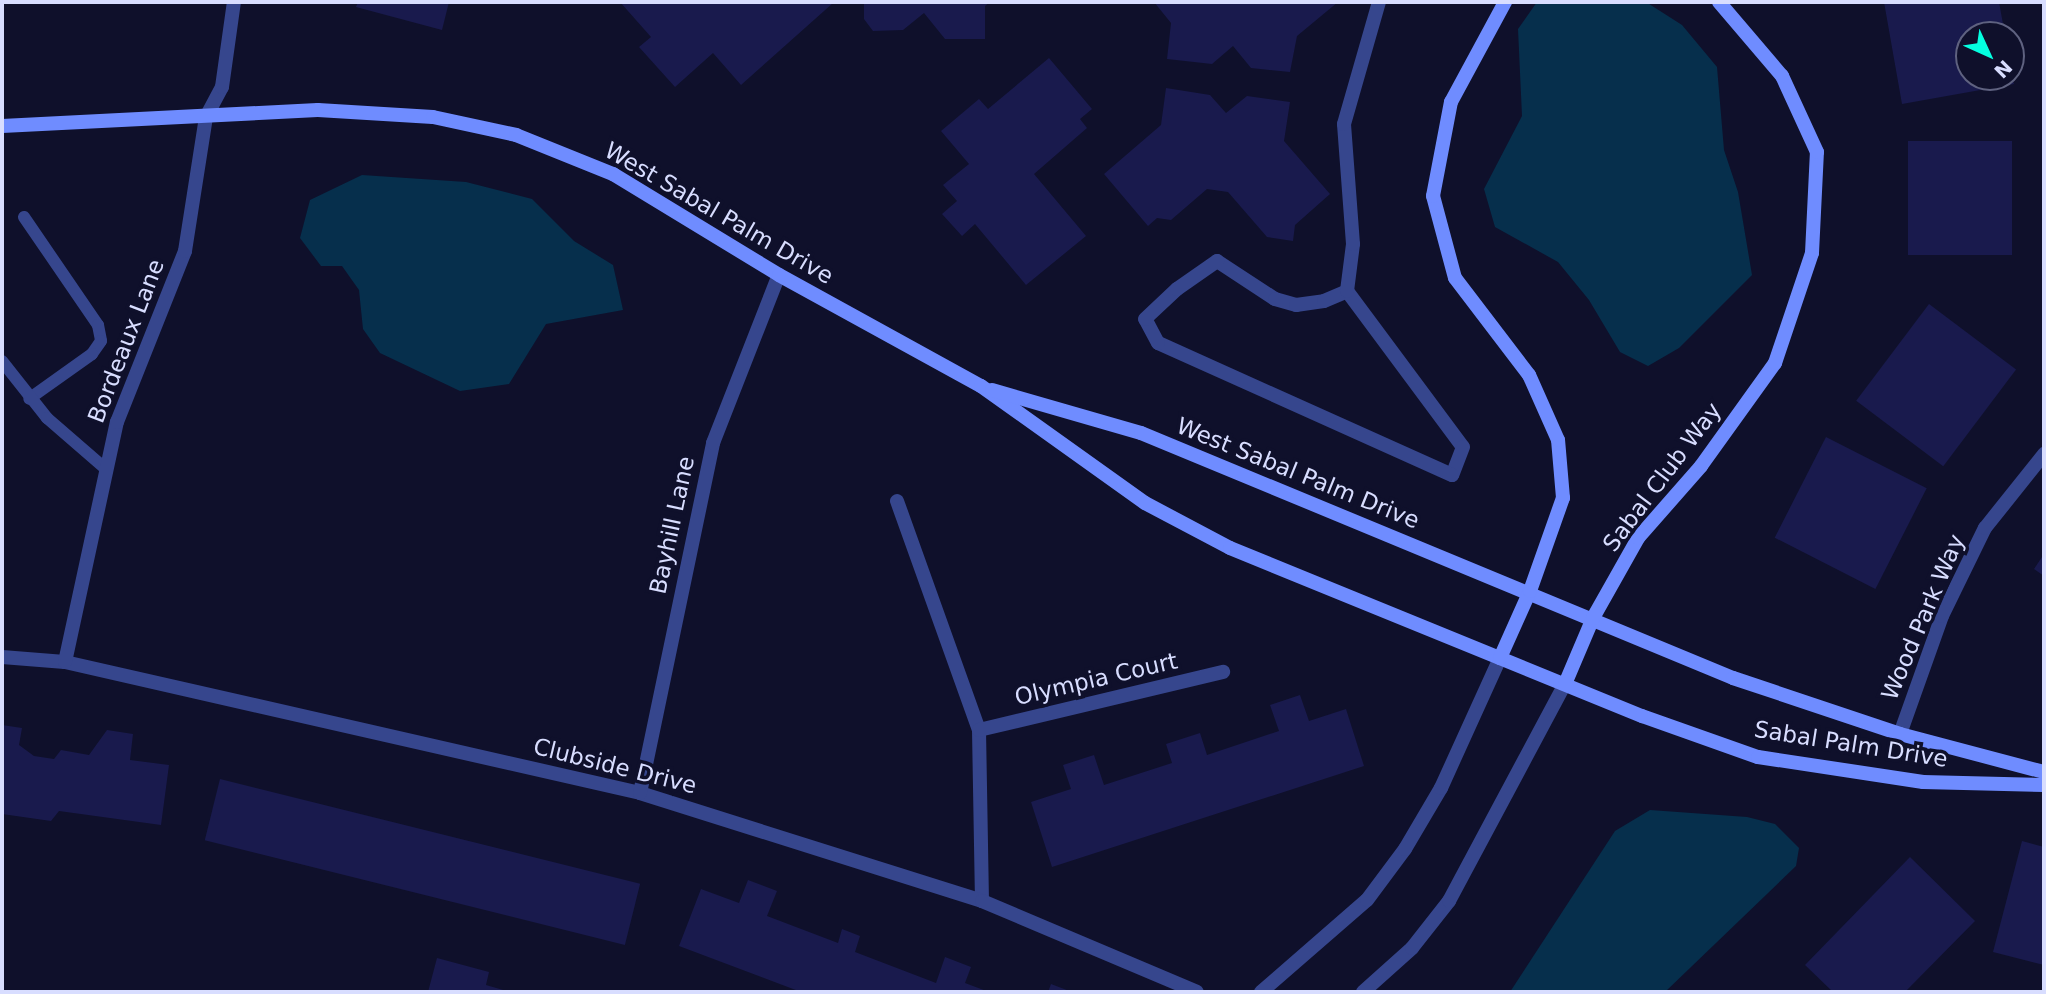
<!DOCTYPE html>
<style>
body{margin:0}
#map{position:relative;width:2046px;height:994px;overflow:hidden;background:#0f102b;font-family:"DejaVu Sans",sans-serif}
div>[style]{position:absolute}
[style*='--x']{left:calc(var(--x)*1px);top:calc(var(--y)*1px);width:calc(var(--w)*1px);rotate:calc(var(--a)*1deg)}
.water>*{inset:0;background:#062f4c}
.building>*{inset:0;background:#191a4d;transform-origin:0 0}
.lane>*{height:12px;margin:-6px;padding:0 6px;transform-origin:6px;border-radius:6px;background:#36468d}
.street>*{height:14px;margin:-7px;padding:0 7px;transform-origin:7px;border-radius:7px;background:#36468d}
.secondary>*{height:14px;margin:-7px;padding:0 7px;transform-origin:7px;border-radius:7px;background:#6f8cff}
span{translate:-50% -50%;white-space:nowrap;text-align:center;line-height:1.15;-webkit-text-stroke:7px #0f102b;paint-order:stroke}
.street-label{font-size:23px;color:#d8ddff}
.frame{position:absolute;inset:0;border:4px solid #d8ddff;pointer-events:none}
.north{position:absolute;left:1955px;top:21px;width:70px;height:70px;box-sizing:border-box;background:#0f102b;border:2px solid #5f6280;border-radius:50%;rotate:135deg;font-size:19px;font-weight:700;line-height:28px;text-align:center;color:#d8ddff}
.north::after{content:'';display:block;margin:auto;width:24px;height:32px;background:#04ffe0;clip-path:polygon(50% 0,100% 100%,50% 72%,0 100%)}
</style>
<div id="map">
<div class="water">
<i style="clip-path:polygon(1537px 2px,1646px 2px,1682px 25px,1717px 67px,1724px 150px,1738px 192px,1752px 275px,1679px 348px,1648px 366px,1620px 352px,1589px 300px,1558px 262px,1495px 227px,1484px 189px,1522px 116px,1518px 29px)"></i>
<i style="clip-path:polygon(362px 175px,466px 182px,532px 199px,574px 241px,613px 265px,623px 310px,546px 324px,509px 384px,460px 391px,380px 353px,363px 329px,359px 290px,342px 266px,321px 266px,300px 238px,310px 200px)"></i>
<i style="clip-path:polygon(1650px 810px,1747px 817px,1775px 824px,1799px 848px,1796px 866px,1665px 992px,1510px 992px,1615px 831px)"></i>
</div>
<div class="building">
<i style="clip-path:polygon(358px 2px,449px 2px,442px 30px,356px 7px)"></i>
<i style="clip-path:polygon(620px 2px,831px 2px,833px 3px,741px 85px,713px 53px,675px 87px,639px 47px,651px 37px)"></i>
<i style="clip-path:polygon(864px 2px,990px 2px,985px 6px,985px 39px,945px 39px,924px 13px,903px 30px,873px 31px,864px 19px)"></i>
<i style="clip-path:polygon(1154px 2px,1338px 2px,1297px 36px,1290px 72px,1251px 68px,1233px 46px,1212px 64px,1167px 59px,1171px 23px)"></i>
<i style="clip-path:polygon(1884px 2px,1999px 2px,2005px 35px,1969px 35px,1969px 77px,2012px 77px,2014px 84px,1902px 104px)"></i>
<i style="clip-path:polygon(1049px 58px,1092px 109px,1080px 119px,1087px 128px,1034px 174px,1086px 236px,1026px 285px,975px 224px,962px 236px,942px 214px,957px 201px,943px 185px,969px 164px,941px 131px,979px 99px,988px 109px)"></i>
<i style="clip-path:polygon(1166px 88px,1210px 95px,1226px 113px,1247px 96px,1290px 102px,1284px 141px,1330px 194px,1295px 225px,1293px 241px,1267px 237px,1228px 192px,1207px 189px,1171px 220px,1157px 218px,1148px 226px,1104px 174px,1161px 125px)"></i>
<i style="left:1908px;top:141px;width:104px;height:114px"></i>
<i style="left:1929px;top:304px;width:109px;height:121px;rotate:37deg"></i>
<i style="left:1826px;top:437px;width:113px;height:113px;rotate:27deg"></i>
<i style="clip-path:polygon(2044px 554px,2044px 576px,2034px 569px)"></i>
<i style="clip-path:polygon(1300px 695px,1309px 721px,1346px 709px,1364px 766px,1052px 867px,1031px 802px,1071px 789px,1063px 765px,1094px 755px,1104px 785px,1172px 763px,1166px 744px,1200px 733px,1207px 755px,1279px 731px,1270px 705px)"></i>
<i style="clip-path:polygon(2px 725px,22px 728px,19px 745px,34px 756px,54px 759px,61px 750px,89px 755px,107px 730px,133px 734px,130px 760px,169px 765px,161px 825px,59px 811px,51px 821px,2px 814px)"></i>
<i style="left:220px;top:779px;width:433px;height:63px;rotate:14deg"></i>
<i style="clip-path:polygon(2022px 841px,2044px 847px,2044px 965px,1993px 952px)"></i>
<i style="clip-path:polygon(1910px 857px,1975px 921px,1905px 992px,1833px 992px,1805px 965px)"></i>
<i style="clip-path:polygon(748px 880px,777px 891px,767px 916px,838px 943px,842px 929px,860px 936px,855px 952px,936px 983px,945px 957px,971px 967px,965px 983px,989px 992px,801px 992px,679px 946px,701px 889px,739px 903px)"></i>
<i style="clip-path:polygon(437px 958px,489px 972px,486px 985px,510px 992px,428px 992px)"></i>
<i style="clip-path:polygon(1051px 984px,1072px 992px,1048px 992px)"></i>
</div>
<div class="lane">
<i style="--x:24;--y:217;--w:131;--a:55.6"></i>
<i style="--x:98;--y:325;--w:16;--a:79"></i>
<i style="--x:101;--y:341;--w:16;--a:125"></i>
<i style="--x:92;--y:354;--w:77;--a:144.5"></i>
<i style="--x:2;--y:361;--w:73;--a:51.7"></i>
<i style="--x:47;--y:418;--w:79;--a:40.9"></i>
</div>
<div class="street">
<i style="--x:1217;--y:261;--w:69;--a:33.2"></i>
<i style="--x:1275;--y:299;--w:22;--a:16"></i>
<i style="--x:1296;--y:305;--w:28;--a:-8"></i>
<i style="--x:1324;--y:301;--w:25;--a:-23"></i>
<i style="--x:1347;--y:291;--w:194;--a:53.4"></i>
<i style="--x:1463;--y:447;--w:30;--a:111"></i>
<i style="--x:1452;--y:475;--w:322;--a:-155.8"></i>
<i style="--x:1158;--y:343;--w:27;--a:-118"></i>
<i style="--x:1145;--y:319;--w:44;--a:-43.2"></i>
<i style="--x:1177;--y:289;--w:49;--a:-35"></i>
<i style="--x:1347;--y:291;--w:47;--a:-82.7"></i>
<i style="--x:1353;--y:244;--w:120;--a:-94.3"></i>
<i style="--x:1344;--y:124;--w:127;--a:-74"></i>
<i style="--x:897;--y:501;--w:243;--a:70.3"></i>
<i style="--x:979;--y:730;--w:171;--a:89"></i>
<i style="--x:2;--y:657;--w:63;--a:4.5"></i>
<i style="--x:65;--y:662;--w:590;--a:12.83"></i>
<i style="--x:640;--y:793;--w:359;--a:17.5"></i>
<i style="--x:982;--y:901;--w:233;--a:22.9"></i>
<i style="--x:65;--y:662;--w:246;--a:-77.8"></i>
<i style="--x:117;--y:422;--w:184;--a:-68.3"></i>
<i style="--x:185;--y:251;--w:136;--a:-81.1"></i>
<i style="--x:206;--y:117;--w:34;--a:-62"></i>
<i style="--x:222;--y:87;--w:86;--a:-82"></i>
<i style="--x:979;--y:730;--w:251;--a:-13.4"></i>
<i style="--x:1900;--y:734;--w:125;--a:-70.4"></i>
<i style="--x:1942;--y:616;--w:98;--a:-64"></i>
<i style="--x:1985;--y:528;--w:95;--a:-51.4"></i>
<i style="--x:640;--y:793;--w:358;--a:-78.2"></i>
<i style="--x:713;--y:443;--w:180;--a:-68.6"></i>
<i style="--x:1261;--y:992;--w:140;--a:-41"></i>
<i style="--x:1367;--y:900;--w:64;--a:-53.3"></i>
<i style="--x:1405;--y:849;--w:71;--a:-59.5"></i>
<i style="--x:1441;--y:788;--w:143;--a:-65.6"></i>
<i style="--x:1363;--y:992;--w:66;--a:-41.9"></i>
<i style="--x:1412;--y:948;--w:60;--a:-51.8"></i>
<i style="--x:1449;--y:901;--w:246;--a:-61.9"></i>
</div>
<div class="secondary">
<i style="--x:2;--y:126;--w:316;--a:-2.9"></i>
<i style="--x:318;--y:110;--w:115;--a:3.5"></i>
<i style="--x:433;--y:117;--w:85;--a:12.2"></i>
<i style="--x:516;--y:135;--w:105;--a:21.9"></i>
<i style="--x:613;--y:174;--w:194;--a:31.3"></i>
<i style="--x:779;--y:275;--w:230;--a:28.8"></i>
<i style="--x:981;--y:386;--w:201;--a:35.5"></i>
<i style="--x:1145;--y:503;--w:96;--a:27.9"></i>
<i style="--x:1230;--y:548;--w:445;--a:22.2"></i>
<i style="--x:1642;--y:716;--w:123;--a:19.5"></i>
<i style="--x:1758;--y:757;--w:167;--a:8.6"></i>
<i style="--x:1923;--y:782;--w:121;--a:1.4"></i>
<i style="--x:992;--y:390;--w:155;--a:16.1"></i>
<i style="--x:1141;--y:433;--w:641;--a:22.48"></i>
<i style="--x:1733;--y:678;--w:176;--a:18.5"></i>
<i style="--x:1900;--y:734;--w:149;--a:14.8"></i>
<i style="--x:1500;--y:658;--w:73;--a:-65.9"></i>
<i style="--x:1530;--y:591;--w:99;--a:-70.5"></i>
<i style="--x:1563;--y:498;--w:58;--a:-94.9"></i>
<i style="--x:1558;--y:440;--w:71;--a:-114"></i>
<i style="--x:1529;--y:375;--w:122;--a:-127.3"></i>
<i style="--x:1455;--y:278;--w:85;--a:-105"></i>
<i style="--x:1433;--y:196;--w:96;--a:-79.2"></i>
<i style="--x:1451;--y:102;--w:114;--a:-61.6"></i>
<i style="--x:1565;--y:684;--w:72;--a:-67"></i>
<i style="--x:1593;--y:618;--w:92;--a:-60.6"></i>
<i style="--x:1638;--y:538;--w:96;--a:-48.8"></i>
<i style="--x:1701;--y:466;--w:127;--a:-54.3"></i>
<i style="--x:1775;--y:363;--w:116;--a:-71.4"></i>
<i style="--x:1812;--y:253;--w:101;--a:-87.2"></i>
<i style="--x:1817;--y:152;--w:84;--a:-114.7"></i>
<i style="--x:1782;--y:76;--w:97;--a:-130.4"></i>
</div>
<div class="street-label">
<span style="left:719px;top:213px;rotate:30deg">West Sabal Palm Drive</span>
<span style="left:126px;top:341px;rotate:-69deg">Bordeaux Lane</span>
<span style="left:1298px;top:473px;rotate:22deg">West Sabal Palm Drive</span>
<span style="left:1662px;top:477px;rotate:-53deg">Sabal Club Way</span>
<span style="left:672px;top:525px;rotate:-78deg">Bayhill Lane</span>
<span style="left:1923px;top:617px;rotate:-67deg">Wood Park Way</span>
<span style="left:1096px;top:679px;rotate:-13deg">Olympia Court</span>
<span style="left:1851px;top:744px;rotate:9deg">Sabal Palm Drive</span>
<span style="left:615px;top:766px;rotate:14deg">Clubside Drive</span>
</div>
<div class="frame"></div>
<div class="north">N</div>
</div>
